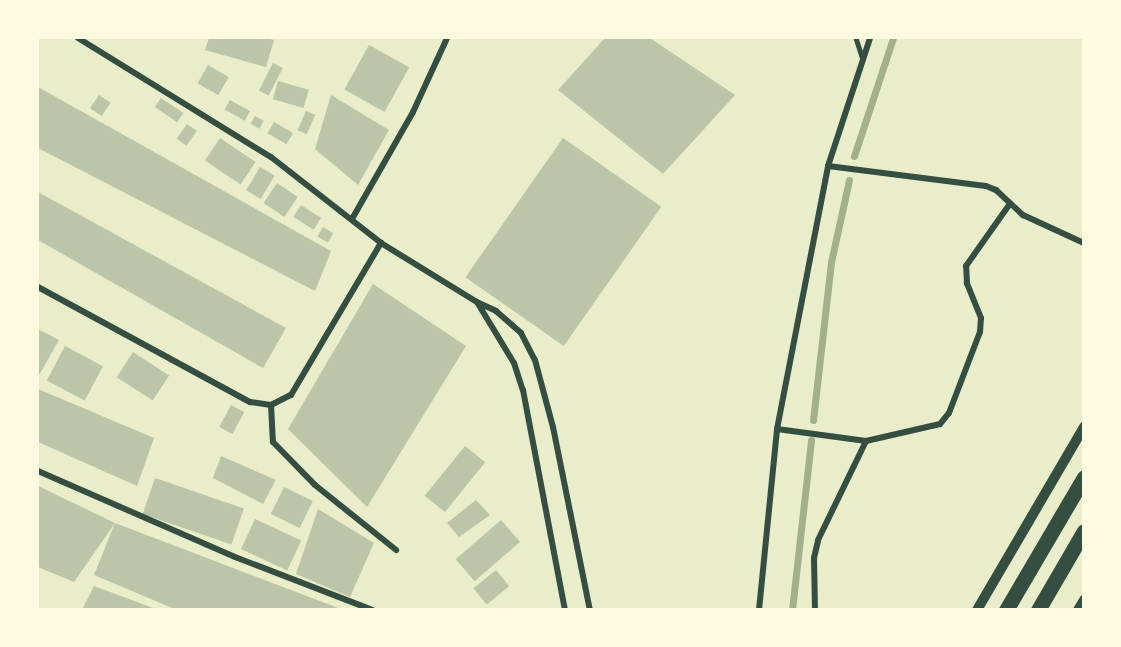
<!DOCTYPE html>
<style>
body{margin:0}
#map{position:relative;width:1121px;height:647px;overflow:hidden;background:#e9edc9;font-family:Merriweather,serif}
div>[style]{position:absolute}
[style*='--x']{left:calc(var(--x)*1px);top:calc(var(--y)*1px);width:calc(var(--w)*1px);rotate:calc(var(--a)*1deg)}
.stream>*{height:7px;margin:-3.5px;padding:0 3.5px;transform-origin:3.5px;border-radius:3.5px;background:#a3b18a}
.building>*{inset:0;background:#bcc5a7;transform-origin:0 0}
.service>*{height:4.5px;margin:-2.25px;padding:0 2.25px;transform-origin:2.25px;border-radius:2.25px;background:#344e41}
.minor>*{height:6px;margin:-3px;padding:0 3px;transform-origin:3px;border-radius:3px;background:#344e41}
.tertiary>*{height:10px;margin:-5px;padding:0 5px;transform-origin:5px;border-radius:5px;background:#344e41}
.primary>*{height:15px;margin:-7.5px;padding:0 7.5px;transform-origin:7.5px;border-radius:7.5px;background:#344e41}
span{translate:-50% -50%;white-space:nowrap;text-align:center;line-height:1.15;-webkit-text-stroke:6px #fefae0;paint-order:stroke}
.frame{position:absolute;inset:0;border:39px solid #fefae0;pointer-events:none}
</style>
<div id="map">
<div class="stream">
<i style="--x:854;--y:156;--w:124;--a:-71.7"></i>
<i style="--x:813;--y:420;--w:159;--a:-83.5"></i>
<i style="--x:831;--y:262;--w:84;--a:-77.6"></i>
<i style="--x:792;--y:610;--w:171;--a:-83.6"></i>
</div>
<div class="building">
<i style="clip-path:polygon(209px 38px,265px 38px,274px 40px,266px 67px,205px 50px)"></i>
<i style="clip-path:polygon(605px 38px,650px 38px,735px 95px,663px 174px,558px 90px)"></i>
<i style="left:369px;top:45px;width:46px;height:51px;rotate:29deg"></i>
<i style="left:273px;top:63px;width:11px;height:31px;rotate:27deg"></i>
<i style="left:208px;top:65px;width:24px;height:21px;rotate:30deg"></i>
<i style="left:278px;top:81px;width:32px;height:19px;rotate:16deg"></i>
<i style="clip-path:polygon(38px 87px,331px 251px,315px 291px,38px 148px)"></i>
<i style="left:99px;top:95px;width:14px;height:16px;rotate:34deg"></i>
<i style="clip-path:polygon(331px 95px,389px 130px,358px 185px,315px 149px)"></i>
<i style="left:161px;top:98px;width:27px;height:11px;rotate:34deg"></i>
<i style="left:230px;top:100px;width:23px;height:11px;rotate:29deg"></i>
<i style="left:306px;top:111px;width:10px;height:21px;rotate:24deg"></i>
<i style="left:255px;top:116px;width:10px;height:9px;rotate:29deg"></i>
<i style="left:274px;top:122px;width:22px;height:13px;rotate:30deg"></i>
<i style="left:187px;top:124px;width:12px;height:18px;rotate:35deg"></i>
<i style="left:220px;top:138px;width:43px;height:27px;rotate:34deg"></i>
<i style="left:563px;top:138px;width:120px;height:170px;rotate:35deg"></i>
<i style="left:260px;top:167px;width:17px;height:27px;rotate:31deg"></i>
<i style="left:277px;top:183px;width:25px;height:24px;rotate:34deg"></i>
<i style="clip-path:polygon(38px 192px,286px 328px,263px 368px,38px 240px)"></i>
<i style="left:301px;top:205px;width:24px;height:14px;rotate:33deg"></i>
<i style="left:323px;top:227px;width:12px;height:11px;rotate:31deg"></i>
<i style="clip-path:polygon(373px 284px,466px 346px,367px 507px,288px 429px)"></i>
<i style="clip-path:polygon(38px 329px,59px 340px,38px 377px)"></i>
<i style="left:65px;top:346px;width:43px;height:39px;rotate:28deg"></i>
<i style="left:133px;top:352px;width:43px;height:30px;rotate:33deg"></i>
<i style="clip-path:polygon(38px 389px,154px 438px,137px 486px,38px 442px)"></i>
<i style="left:231px;top:405px;width:15px;height:25px;rotate:28deg"></i>
<i style="left:465px;top:446px;width:26px;height:64px;rotate:39deg"></i>
<i style="clip-path:polygon(221px 456px,276px 480px,263px 504px,213px 478px)"></i>
<i style="left:155px;top:478px;width:94px;height:38px;rotate:19deg"></i>
<i style="clip-path:polygon(38px 486px,115px 523px,74px 582px,38px 567px)"></i>
<i style="left:284px;top:487px;width:32px;height:30px;rotate:26deg"></i>
<i style="clip-path:polygon(476px 500px,490px 515px,459px 537px,447px 523px)"></i>
<i style="clip-path:polygon(318px 509px,374px 543px,350px 597px,296px 574px)"></i>
<i style="left:255px;top:519px;width:51px;height:33px;rotate:25deg"></i>
<i style="left:501px;top:520px;width:29px;height:60px;rotate:49deg"></i>
<i style="clip-path:polygon(115px 523px,341px 609px,341px 610px,177px 610px,94px 575px)"></i>
<i style="left:496px;top:570px;width:21px;height:29px;rotate:51deg"></i>
<i style="clip-path:polygon(94px 586px,156px 609px,156px 610px,82px 610px)"></i>
</div>
<div class="service">
<i style="--x:856;--y:38;--w:19;--a:72"></i>
</div>
<div class="minor">
<i style="--x:78;--y:38;--w:227;--a:31.7"></i>
<i style="--x:271;--y:157;--w:140;--a:38"></i>
<i style="--x:381;--y:243;--w:113;--a:31.6"></i>
<i style="--x:477;--y:302;--w:71;--a:58.8"></i>
<i style="--x:514;--y:363;--w:28;--a:72"></i>
<i style="--x:523;--y:390;--w:224;--a:79.2"></i>
<i style="--x:828;--y:166;--w:159;--a:7.2"></i>
<i style="--x:986;--y:186;--w:11;--a:22"></i>
<i style="--x:996;--y:190;--w:37;--a:43"></i>
<i style="--x:1023;--y:215;--w:67;--a:24.7"></i>
<i style="--x:352;--y:219;--w:123;--a:-60.3"></i>
<i style="--x:413;--y:112;--w:81;--a:-65.3"></i>
<i style="--x:38;--y:287;--w:241;--a:28.5"></i>
<i style="--x:250;--y:402;--w:21;--a:8"></i>
<i style="--x:271;--y:405;--w:22;--a:-27"></i>
<i style="--x:291;--y:395;--w:177;--a:-59.4"></i>
<i style="--x:479;--y:303;--w:19;--a:25"></i>
<i style="--x:496;--y:311;--w:33;--a:41"></i>
<i style="--x:521;--y:333;--w:30;--a:63"></i>
<i style="--x:535;--y:360;--w:69;--a:75"></i>
<i style="--x:553;--y:427;--w:187;--a:78.6"></i>
<i style="--x:271;--y:405;--w:37;--a:87"></i>
<i style="--x:273;--y:442;--w:60;--a:45.7"></i>
<i style="--x:315;--y:485;--w:104;--a:38.7"></i>
<i style="--x:777;--y:429;--w:90;--a:7.7"></i>
<i style="--x:866;--y:441;--w:76;--a:-12.9"></i>
<i style="--x:940;--y:424;--w:14;--a:-51"></i>
<i style="--x:949;--y:413;--w:87;--a:-69.1"></i>
<i style="--x:980;--y:332;--w:14;--a:-86"></i>
<i style="--x:981;--y:318;--w:38;--a:-112"></i>
<i style="--x:967;--y:283;--w:17;--a:-93"></i>
<i style="--x:966;--y:266;--w:75;--a:-54.8"></i>
<i style="--x:38;--y:471;--w:215;--a:23.6"></i>
<i style="--x:235;--y:557;--w:147;--a:21.1"></i>
<i style="--x:759;--y:610;--w:182;--a:-84.3"></i>
<i style="--x:777;--y:429;--w:268;--a:-79"></i>
<i style="--x:828;--y:166;--w:135;--a:-71.8"></i>
<i style="--x:815;--y:610;--w:52;--a:-91.1"></i>
<i style="--x:814;--y:558;--w:18;--a:-77"></i>
<i style="--x:818;--y:540;--w:110;--a:-64.1"></i>
</div>
<div class="tertiary">
<i style="--x:977;--y:610;--w:212;--a:-59.7"></i>
<i style="--x:1078;--y:610;--w:12;--a:-59"></i>
</div>
<div class="primary">
<i style="--x:1006;--y:610;--w:154;--a:-59.6"></i>
<i style="--x:1038;--y:610;--w:91;--a:-59.8"></i>
</div>
<div class="frame"></div>
</div>
